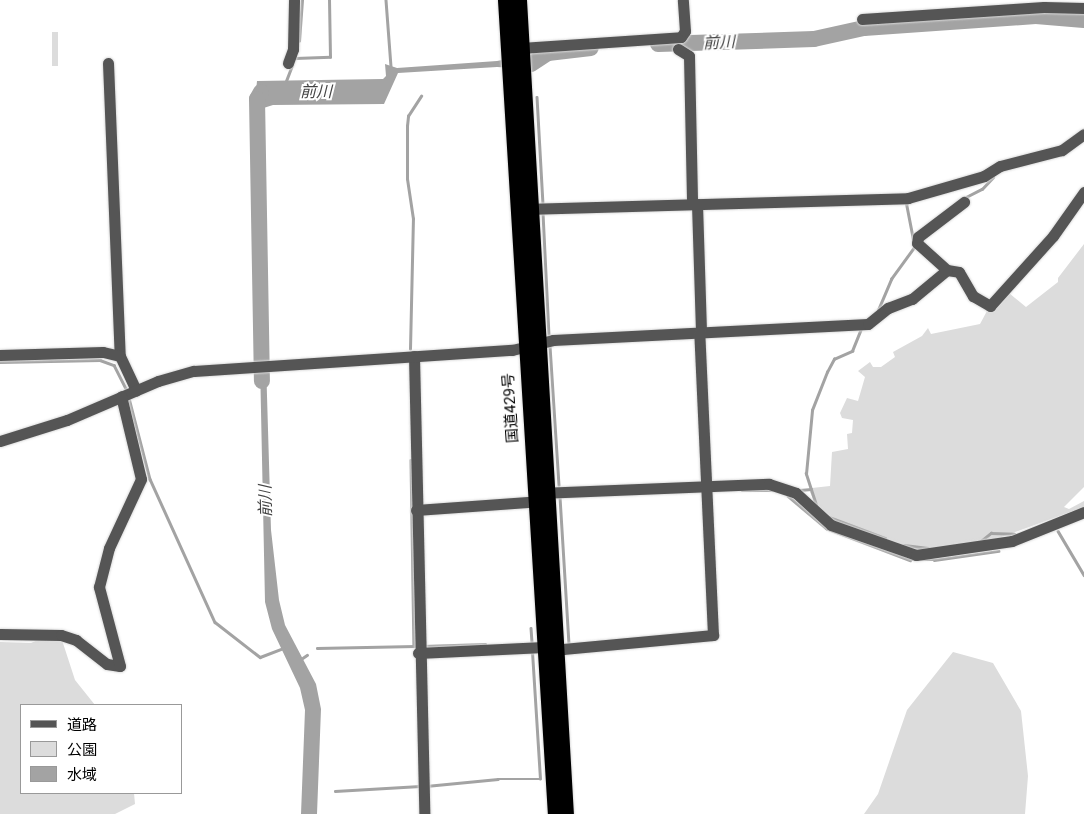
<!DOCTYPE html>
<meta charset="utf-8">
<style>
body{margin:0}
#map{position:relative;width:1084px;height:814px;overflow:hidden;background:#fff;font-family:Roboto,"Noto Sans JP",sans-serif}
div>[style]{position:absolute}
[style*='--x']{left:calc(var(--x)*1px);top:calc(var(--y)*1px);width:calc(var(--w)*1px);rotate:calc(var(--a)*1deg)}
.green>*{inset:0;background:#dcdcdc;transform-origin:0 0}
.water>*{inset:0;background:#a3a3a3}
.stream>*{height:2.5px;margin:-1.25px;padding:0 1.25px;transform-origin:1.25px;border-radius:1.25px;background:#a3a3a3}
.river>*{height:16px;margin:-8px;padding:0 8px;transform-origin:8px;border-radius:8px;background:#a3a3a3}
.roads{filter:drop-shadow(0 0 1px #dbdbdb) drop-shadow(0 0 1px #dbdbdb)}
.minor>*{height:11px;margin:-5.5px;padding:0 5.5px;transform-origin:5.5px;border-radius:5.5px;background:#555}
.highway>*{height:15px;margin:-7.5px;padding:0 7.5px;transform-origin:7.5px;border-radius:7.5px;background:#000}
span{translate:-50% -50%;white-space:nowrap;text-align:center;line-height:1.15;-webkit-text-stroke:4px #fff;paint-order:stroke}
.street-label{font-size:15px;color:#000}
.water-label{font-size:16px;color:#444;font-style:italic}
.legend{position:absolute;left:20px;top:704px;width:162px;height:90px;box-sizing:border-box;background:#fff;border:1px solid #999;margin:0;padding:6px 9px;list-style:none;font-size:15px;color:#000}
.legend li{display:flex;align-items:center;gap:10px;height:25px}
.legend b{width:25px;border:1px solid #999}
</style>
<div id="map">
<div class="green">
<i style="left:52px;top:32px;width:6px;height:34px"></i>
<i style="clip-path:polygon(1084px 244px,1084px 487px,1064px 507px,1069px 509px,1084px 501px,1084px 507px,993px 540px,920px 550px,903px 547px,827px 518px,816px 506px,810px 492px,812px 488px,830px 486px,832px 452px,848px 449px,847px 434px,852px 433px,853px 420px,842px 418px,840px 413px,847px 398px,858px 401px,865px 377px,858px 371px,870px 362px,873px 367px,881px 367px,895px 357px,893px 352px,922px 336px,928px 328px,931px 334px,980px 324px,987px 311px,1009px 293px,1026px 307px,1058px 282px,1058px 278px)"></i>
<i style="clip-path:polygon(45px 637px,62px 640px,75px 680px,95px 705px,21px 705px,21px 793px,134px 793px,135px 804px,115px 814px,0 814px,0 642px,31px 643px)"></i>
<i style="clip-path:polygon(953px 652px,993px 663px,1021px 711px,1028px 776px,1025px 814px,864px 814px,878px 794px,907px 710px)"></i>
</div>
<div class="water">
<i style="clip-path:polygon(550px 51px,551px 55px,536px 69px,497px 67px,398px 73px,384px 104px,273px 105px,254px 111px,257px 81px,383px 79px,386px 76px,385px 64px,397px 68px,497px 61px)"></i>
<i style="clip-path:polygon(266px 362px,271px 530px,279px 600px,285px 625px,316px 684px,321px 709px,317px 814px,301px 814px,305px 710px,300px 688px,272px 629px,265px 602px,260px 363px)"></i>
</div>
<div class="stream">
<i style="--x:386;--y:0;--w:66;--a:85.7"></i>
<i style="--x:299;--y:41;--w:41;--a:-85.8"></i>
<i style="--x:295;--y:58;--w:35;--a:-2"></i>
<i style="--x:330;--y:57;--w:57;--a:-91"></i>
<i style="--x:286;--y:81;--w:17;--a:-69"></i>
<i style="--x:537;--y:97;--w:108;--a:86.8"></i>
<i style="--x:964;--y:198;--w:20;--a:-27"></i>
<i style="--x:982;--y:189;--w:16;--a:-47"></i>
<i style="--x:906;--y:201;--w:38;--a:79"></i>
<i style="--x:543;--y:213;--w:121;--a:87.2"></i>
<i style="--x:878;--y:310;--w:34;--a:-67"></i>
<i style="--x:891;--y:279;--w:41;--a:-54"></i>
<i style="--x:550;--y:346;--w:139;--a:86.3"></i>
<i style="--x:410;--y:349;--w:130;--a:-88.7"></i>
<i style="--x:413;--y:219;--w:40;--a:-98.5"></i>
<i style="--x:407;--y:179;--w:53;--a:-90"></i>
<i style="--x:407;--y:126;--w:10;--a:-84"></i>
<i style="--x:408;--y:116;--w:24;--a:-57"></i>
<i style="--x:0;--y:362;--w:100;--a:-1.1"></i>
<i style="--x:100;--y:360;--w:15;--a:20"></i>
<i style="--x:114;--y:365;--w:28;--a:63"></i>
<i style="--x:129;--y:398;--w:84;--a:75.5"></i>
<i style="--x:150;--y:479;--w:157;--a:65.6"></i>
<i style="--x:215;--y:622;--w:57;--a:37.9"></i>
<i style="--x:260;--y:657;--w:25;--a:-21"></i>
<i style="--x:411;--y:460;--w:186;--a:89.1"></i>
<i style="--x:800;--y:490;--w:11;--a:-5"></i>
<i style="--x:742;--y:491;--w:31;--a:0"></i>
<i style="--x:788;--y:496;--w:50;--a:40.1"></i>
<i style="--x:826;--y:528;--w:90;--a:20.9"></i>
<i style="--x:910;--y:560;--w:24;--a:0"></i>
<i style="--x:934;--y:560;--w:65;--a:-8"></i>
<i style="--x:560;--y:497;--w:147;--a:86.5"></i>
<i style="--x:816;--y:505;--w:33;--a:-108"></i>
<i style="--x:806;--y:474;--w:64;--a:-84.6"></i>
<i style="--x:812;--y:410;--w:41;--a:-68.5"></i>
<i style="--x:827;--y:372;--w:15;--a:-62"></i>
<i style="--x:834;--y:359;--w:20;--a:-24"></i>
<i style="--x:852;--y:351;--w:24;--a:-68"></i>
<i style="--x:829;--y:517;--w:60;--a:20.6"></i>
<i style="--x:1058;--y:531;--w:51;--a:59.4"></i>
<i style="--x:981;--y:541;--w:13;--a:-39"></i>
<i style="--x:991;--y:533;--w:23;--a:2"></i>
<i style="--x:904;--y:545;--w:24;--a:7"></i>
<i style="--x:531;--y:628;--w:16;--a:86"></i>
<i style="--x:423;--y:646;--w:62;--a:-1.8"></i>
<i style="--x:317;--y:648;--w:98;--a:-1.2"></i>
<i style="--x:301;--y:659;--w:7;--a:-34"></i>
<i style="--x:426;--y:786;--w:72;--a:-5.6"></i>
<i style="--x:498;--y:779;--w:42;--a:0"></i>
<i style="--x:540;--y:779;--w:127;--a:-93.6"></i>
<i style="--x:335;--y:791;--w:85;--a:-3.4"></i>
</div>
<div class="river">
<i style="--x:658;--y:44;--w:156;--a:-1.8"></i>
<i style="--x:814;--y:39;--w:51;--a:-12.4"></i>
<i style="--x:864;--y:28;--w:172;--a:-4"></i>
<i style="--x:1036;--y:16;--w:48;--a:4.8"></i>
<i style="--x:531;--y:64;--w:20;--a:-33"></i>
<i style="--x:548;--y:53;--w:43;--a:-6.6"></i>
<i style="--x:261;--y:92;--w:8;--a:120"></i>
<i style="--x:257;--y:99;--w:282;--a:89"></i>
</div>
<div class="roads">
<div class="minor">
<i style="--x:862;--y:19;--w:182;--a:-3.8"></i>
<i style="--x:1044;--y:7;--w:40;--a:1.4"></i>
<i style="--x:521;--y:48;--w:160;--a:-3.9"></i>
<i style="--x:681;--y:37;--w:7;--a:-56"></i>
<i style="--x:685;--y:31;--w:31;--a:-94"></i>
<i style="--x:678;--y:49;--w:13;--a:32"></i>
<i style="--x:689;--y:56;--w:148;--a:88.8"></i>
<i style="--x:108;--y:63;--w:293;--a:87.7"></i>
<i style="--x:120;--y:356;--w:38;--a:65"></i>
<i style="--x:288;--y:63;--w:15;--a:-70"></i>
<i style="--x:293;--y:49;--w:49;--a:-88.8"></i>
<i style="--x:697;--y:204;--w:128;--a:88.2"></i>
<i style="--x:525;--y:209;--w:383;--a:-1.6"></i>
<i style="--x:908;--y:198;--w:79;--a:-16.1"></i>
<i style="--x:984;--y:176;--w:19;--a:-32"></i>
<i style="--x:1000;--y:166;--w:64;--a:-14.5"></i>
<i style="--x:1062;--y:150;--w:27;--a:-36"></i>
<i style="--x:947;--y:270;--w:12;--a:9"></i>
<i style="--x:959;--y:272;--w:28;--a:60"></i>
<i style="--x:973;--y:296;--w:20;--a:30"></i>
<i style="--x:990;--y:306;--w:94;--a:-48"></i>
<i style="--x:1053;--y:236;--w:54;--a:-54.8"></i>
<i style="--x:0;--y:355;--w:103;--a:-1.7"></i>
<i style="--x:103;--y:352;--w:17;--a:13"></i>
<i style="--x:414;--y:356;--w:458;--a:88.7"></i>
<i style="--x:0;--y:441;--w:70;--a:-17.4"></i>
<i style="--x:67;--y:420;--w:99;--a:-23.2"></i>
<i style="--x:158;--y:381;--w:37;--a:-16"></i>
<i style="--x:194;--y:371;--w:319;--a:-3.8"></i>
<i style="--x:512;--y:350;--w:42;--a:-13.7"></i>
<i style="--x:553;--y:340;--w:315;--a:-2.9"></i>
<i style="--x:868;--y:324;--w:26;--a:-39"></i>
<i style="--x:888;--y:308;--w:26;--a:-21"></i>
<i style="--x:912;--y:299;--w:45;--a:-39.6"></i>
<i style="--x:947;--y:270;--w:40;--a:-138"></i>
<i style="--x:917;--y:243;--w:6;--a:-81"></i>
<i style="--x:918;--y:237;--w:58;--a:-37.3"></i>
<i style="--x:540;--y:493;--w:229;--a:-2.3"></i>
<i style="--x:769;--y:484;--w:28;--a:18"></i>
<i style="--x:796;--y:493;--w:47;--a:42.4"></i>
<i style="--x:831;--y:525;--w:90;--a:19.4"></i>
<i style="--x:916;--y:555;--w:97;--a:-8.3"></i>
<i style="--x:1012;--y:541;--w:78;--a:-21.9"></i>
<i style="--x:416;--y:510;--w:126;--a:-4.1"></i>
<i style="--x:0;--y:634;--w:61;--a:0.9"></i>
<i style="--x:61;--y:635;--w:16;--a:18"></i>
<i style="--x:76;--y:640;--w:39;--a:38"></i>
<i style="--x:107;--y:664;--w:13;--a:9"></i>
<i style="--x:120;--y:666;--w:82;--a:-104.9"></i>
<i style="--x:99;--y:587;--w:40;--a:-75.6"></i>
<i style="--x:109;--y:548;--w:76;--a:-65.1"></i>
<i style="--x:141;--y:479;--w:85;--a:-103.5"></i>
<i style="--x:418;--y:653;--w:126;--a:-2.7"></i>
<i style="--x:544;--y:647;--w:19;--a:6"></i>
<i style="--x:563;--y:649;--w:151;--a:-5.3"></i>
<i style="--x:713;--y:635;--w:303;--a:-92.6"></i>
</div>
<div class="highway">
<i style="--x:505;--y:0;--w:816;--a:86.49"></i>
<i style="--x:519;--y:0;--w:815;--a:86.7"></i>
</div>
</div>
<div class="street-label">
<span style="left:511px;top:408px;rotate:-94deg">国道429号</span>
</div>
<div class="water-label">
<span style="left:719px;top:43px;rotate:-3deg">前川</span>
<span style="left:316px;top:92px">前川</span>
<span style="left:266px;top:501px;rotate:-91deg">前川</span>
</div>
<ul class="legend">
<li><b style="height:6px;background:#555"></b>道路</li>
<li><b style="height:14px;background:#dcdcdc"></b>公園</li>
<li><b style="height:14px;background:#a3a3a3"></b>水域</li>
</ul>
</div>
